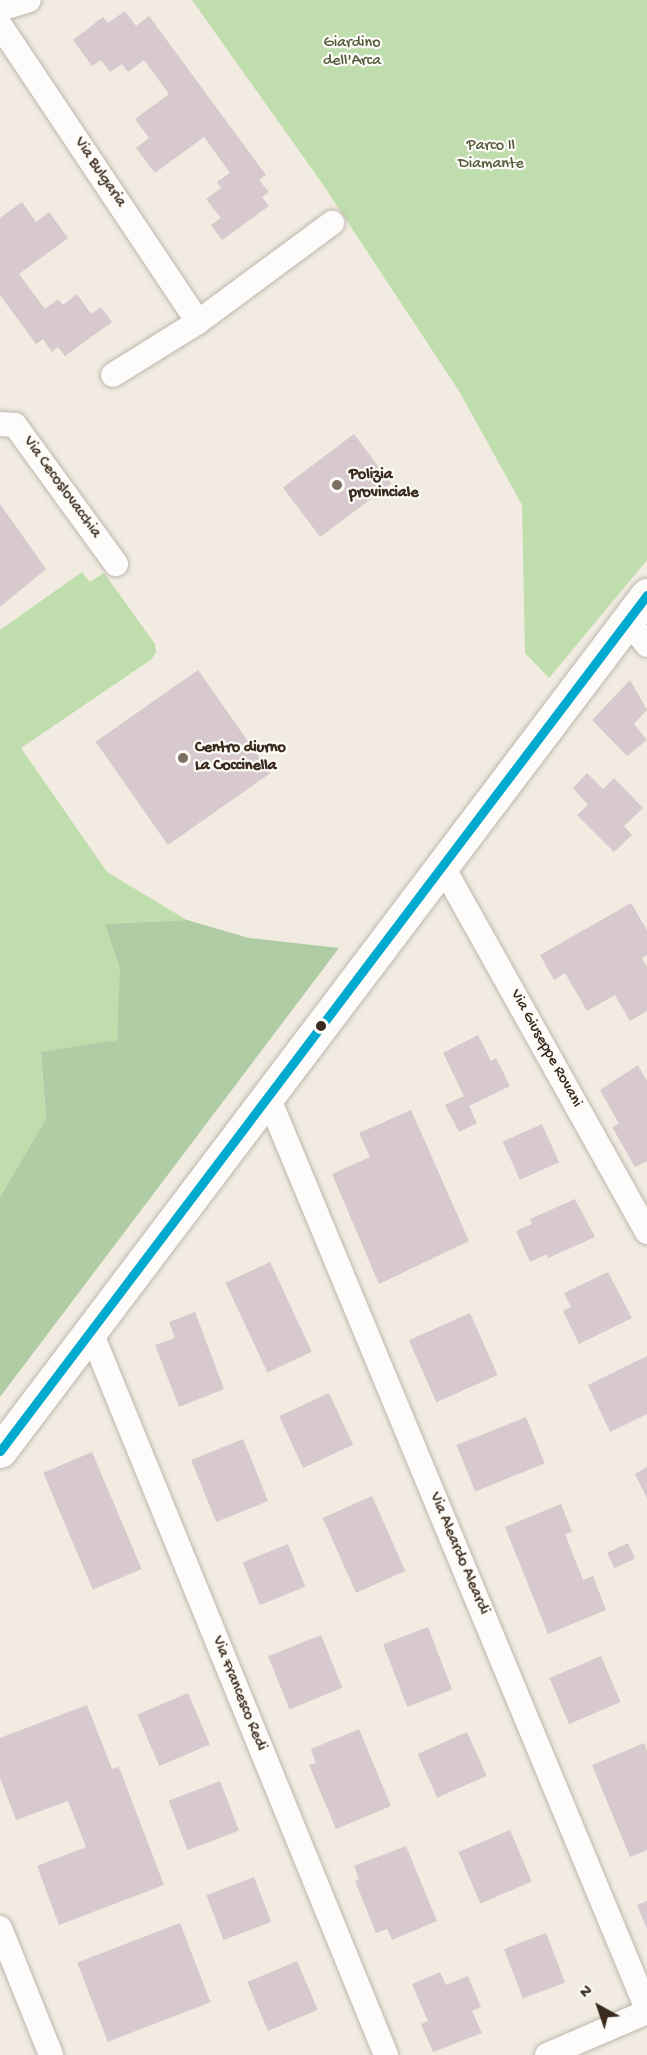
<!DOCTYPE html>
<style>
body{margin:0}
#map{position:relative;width:647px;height:2055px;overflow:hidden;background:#f1ebe1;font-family:"Gochi Hand",sans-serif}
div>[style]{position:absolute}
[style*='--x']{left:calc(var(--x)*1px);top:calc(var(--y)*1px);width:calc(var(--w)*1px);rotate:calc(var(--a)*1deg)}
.green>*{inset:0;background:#c0ddae}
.forest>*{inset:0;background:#b0cca4}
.building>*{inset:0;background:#d7c9ce;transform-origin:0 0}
.roads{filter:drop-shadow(0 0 2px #bcb6ae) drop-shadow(0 0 2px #bcb6ae)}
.minor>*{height:24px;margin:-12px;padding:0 12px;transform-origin:12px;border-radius:12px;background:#fdfcfa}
.primary>*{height:33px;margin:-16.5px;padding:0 16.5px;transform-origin:16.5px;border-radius:16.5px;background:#fdfcfa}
.bus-1>*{height:9px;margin:-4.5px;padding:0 4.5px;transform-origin:4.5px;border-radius:4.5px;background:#00a9ce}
.dots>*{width:16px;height:16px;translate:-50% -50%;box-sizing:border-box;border:3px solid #fdfcf7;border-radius:50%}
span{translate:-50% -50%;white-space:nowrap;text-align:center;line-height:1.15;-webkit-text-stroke:4.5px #fdfcf7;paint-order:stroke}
.park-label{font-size:16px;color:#575c3d}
.street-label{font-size:16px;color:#3b2a1e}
.poi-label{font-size:16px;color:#3b2a1e;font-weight:700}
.left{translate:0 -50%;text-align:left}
.north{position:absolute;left:569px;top:1977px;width:60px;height:60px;-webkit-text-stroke:4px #fdfcf7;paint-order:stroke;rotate:320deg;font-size:16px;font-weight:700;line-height:24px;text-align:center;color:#3b2a1e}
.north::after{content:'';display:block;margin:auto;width:21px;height:27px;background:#3b2a1e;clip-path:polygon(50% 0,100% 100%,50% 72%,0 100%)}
</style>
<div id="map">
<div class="green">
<i style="clip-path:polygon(192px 0,647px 0,647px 560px,549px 678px,525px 653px,522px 505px,459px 391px,324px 186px)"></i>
<i style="clip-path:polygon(82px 572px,90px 582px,104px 573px,155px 644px,156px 652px,152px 659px,21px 748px,107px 872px,187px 920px,106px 924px,121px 968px,117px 1040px,41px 1053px,46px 1119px,0 1197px,0 630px)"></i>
</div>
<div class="forest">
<i style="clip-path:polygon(187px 920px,249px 938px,339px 948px,0 1397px,0 1197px,46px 1119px,41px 1052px,117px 1040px,120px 968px,105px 924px)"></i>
</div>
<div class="building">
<i style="clip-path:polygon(125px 11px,136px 26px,149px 16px,266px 175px,259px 180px,269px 192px,262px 197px,269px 206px,222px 240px,211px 225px,221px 218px,206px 199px,221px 188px,217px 182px,230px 173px,204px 137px,155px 173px,136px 148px,149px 138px,135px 119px,169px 94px,144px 60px,128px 72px,122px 64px,110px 72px,101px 60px,92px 66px,73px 40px,103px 17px,108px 23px)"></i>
<i style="clip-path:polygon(22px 202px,36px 222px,49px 212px,68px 238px,19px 274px,45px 309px,58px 299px,63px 305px,77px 294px,91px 314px,101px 307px,112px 322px,65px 356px,58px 347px,52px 352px,43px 339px,36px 344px,0 295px,0 218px)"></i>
<i style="left:354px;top:434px;width:62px;height:89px;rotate:53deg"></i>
<i style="clip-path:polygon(0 504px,46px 569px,0 607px)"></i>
<i style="left:198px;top:670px;width:126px;height:125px;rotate:55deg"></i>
<i style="clip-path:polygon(630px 680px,647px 710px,634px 724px,647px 740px,627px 756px,592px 720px)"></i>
<i style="clip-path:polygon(587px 773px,603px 789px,614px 778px,643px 808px,624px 826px,632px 835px,614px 852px,577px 815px,588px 805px,573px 788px)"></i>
<i style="clip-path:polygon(631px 903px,647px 930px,647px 955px,642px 958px,647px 967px,647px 1011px,630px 1021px,615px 995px,587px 1011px,565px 973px,554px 980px,540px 955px)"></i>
<i style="clip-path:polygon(478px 1035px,491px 1061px,496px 1058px,510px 1086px,469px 1106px,477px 1123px,459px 1132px,445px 1105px,464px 1096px,443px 1053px)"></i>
<i style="clip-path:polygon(638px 1065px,647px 1081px,647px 1161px,635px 1167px,612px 1127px,619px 1124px,600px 1090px)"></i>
<i style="clip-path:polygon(411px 1110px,469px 1241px,379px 1284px,332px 1174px,370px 1157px,359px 1133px)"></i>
<i style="left:542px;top:1124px;width:42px;height:43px;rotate:66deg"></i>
<i style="clip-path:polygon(575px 1199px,595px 1237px,548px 1258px,547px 1254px,530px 1262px,516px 1231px,532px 1224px,530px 1219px)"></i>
<i style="left:270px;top:1262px;width:99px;height:49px;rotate:65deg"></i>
<i style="clip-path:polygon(608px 1272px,632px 1318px,579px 1344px,563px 1311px,571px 1307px,564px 1293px)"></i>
<i style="clip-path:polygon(195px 1312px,224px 1389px,179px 1407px,155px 1345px,175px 1338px,169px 1322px)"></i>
<i style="left:470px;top:1313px;width:68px;height:67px;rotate:66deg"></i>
<i style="clip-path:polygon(647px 1356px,647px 1414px,610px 1432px,588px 1385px)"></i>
<i style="left:329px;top:1393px;width:57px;height:55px;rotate:65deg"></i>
<i style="left:526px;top:1417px;width:50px;height:75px;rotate:68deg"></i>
<i style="left:243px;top:1439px;width:67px;height:56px;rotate:68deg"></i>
<i style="left:92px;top:1452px;width:127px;height:53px;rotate:67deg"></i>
<i style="clip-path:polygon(647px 1467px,647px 1498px,635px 1474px)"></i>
<i style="left:372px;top:1496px;width:82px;height:54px;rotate:66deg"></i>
<i style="clip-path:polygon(561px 1504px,572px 1532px,565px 1534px,583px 1580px,593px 1576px,606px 1610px,548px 1634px,505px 1527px)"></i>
<i style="left:628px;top:1543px;width:17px;height:23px;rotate:65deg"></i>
<i style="left:288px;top:1544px;width:46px;height:49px;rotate:68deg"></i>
<i style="left:428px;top:1627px;width:67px;height:48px;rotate:69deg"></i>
<i style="left:321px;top:1635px;width:57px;height:57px;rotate:68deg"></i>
<i style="left:601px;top:1656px;width:50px;height:56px;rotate:67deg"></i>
<i style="left:188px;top:1693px;width:56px;height:55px;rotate:67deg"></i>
<i style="clip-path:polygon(87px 1705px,112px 1769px,119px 1767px,164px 1885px,59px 1925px,37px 1866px,86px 1847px,68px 1801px,16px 1820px,0 1778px,0 1738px)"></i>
<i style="clip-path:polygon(359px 1729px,391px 1806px,336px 1829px,309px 1765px,316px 1763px,311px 1749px)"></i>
<i style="left:467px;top:1732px;width:48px;height:54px;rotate:66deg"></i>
<i style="clip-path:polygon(644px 1743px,647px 1751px,647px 1850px,630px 1857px,592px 1765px)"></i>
<i style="left:220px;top:1781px;width:53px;height:55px;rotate:69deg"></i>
<i style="left:510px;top:1830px;width:56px;height:56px;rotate:67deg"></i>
<i style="clip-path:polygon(406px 1846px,437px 1921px,392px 1940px,387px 1929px,376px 1933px,355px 1881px,359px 1879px,354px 1866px)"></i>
<i style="left:254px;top:1877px;width:48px;height:51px;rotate:69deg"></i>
<i style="clip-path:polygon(647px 1901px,647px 1929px,637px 1905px)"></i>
<i style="left:180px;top:1923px;width:85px;height:110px;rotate:69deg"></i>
<i style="left:546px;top:1933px;width:53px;height:45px;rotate:69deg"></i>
<i style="left:297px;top:1961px;width:53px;height:54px;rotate:67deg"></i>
<i style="clip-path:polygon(440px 1972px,446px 1985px,468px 1976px,481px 2007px,472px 2011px,482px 2033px,433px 2052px,421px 2024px,428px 2021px,412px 1984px)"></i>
</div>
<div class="roads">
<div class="minor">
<i style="--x:0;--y:9;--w:30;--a:-17"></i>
<i style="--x:0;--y:25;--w:357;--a:56.3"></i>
<i style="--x:198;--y:322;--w:100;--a:148.1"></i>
<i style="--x:198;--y:322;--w:167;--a:-36.5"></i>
<i style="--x:0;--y:424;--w:15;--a:4"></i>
<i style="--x:15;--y:425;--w:172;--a:54"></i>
<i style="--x:627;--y:620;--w:32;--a:51"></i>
<i style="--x:443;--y:867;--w:418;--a:60.8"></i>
<i style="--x:269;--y:1099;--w:985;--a:67.44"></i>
<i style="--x:91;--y:1332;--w:781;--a:67.8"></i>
<i style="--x:0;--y:1928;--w:137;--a:68.1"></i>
<i style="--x:547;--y:2055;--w:109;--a:-23.3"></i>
</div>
<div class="primary">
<i style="--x:0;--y:1451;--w:1073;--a:-52.92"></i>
</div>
</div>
<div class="bus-1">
<i style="--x:0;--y:1451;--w:1073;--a:-52.92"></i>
</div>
<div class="dots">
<i style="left:337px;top:485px;background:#7b6e62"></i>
<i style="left:183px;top:758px;background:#7b6e62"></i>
<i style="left:321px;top:1026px;background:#3b2a1e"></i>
</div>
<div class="park-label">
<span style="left:352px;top:53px">Giardino<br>dell'Arca</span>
<span style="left:491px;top:156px">Parco Il<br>Diamante</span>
</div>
<div class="street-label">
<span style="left:99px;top:173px;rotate:56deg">Via Bulgaria</span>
<span style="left:61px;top:488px;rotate:54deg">Via Cecoslovacchia</span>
<span style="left:545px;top:1049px;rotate:61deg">Via Giuseppe Rovani</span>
<span style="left:458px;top:1554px;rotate:67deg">Via Aleardo Aleardi</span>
<span style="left:238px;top:1694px;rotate:68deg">Via Francesco Redi</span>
</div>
<div class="poi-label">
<span class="left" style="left:349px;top:485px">Polizia<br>provinciale</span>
<span class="left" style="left:195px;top:758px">Centro diurno<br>La Coccinella</span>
</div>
<div class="north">N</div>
</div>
